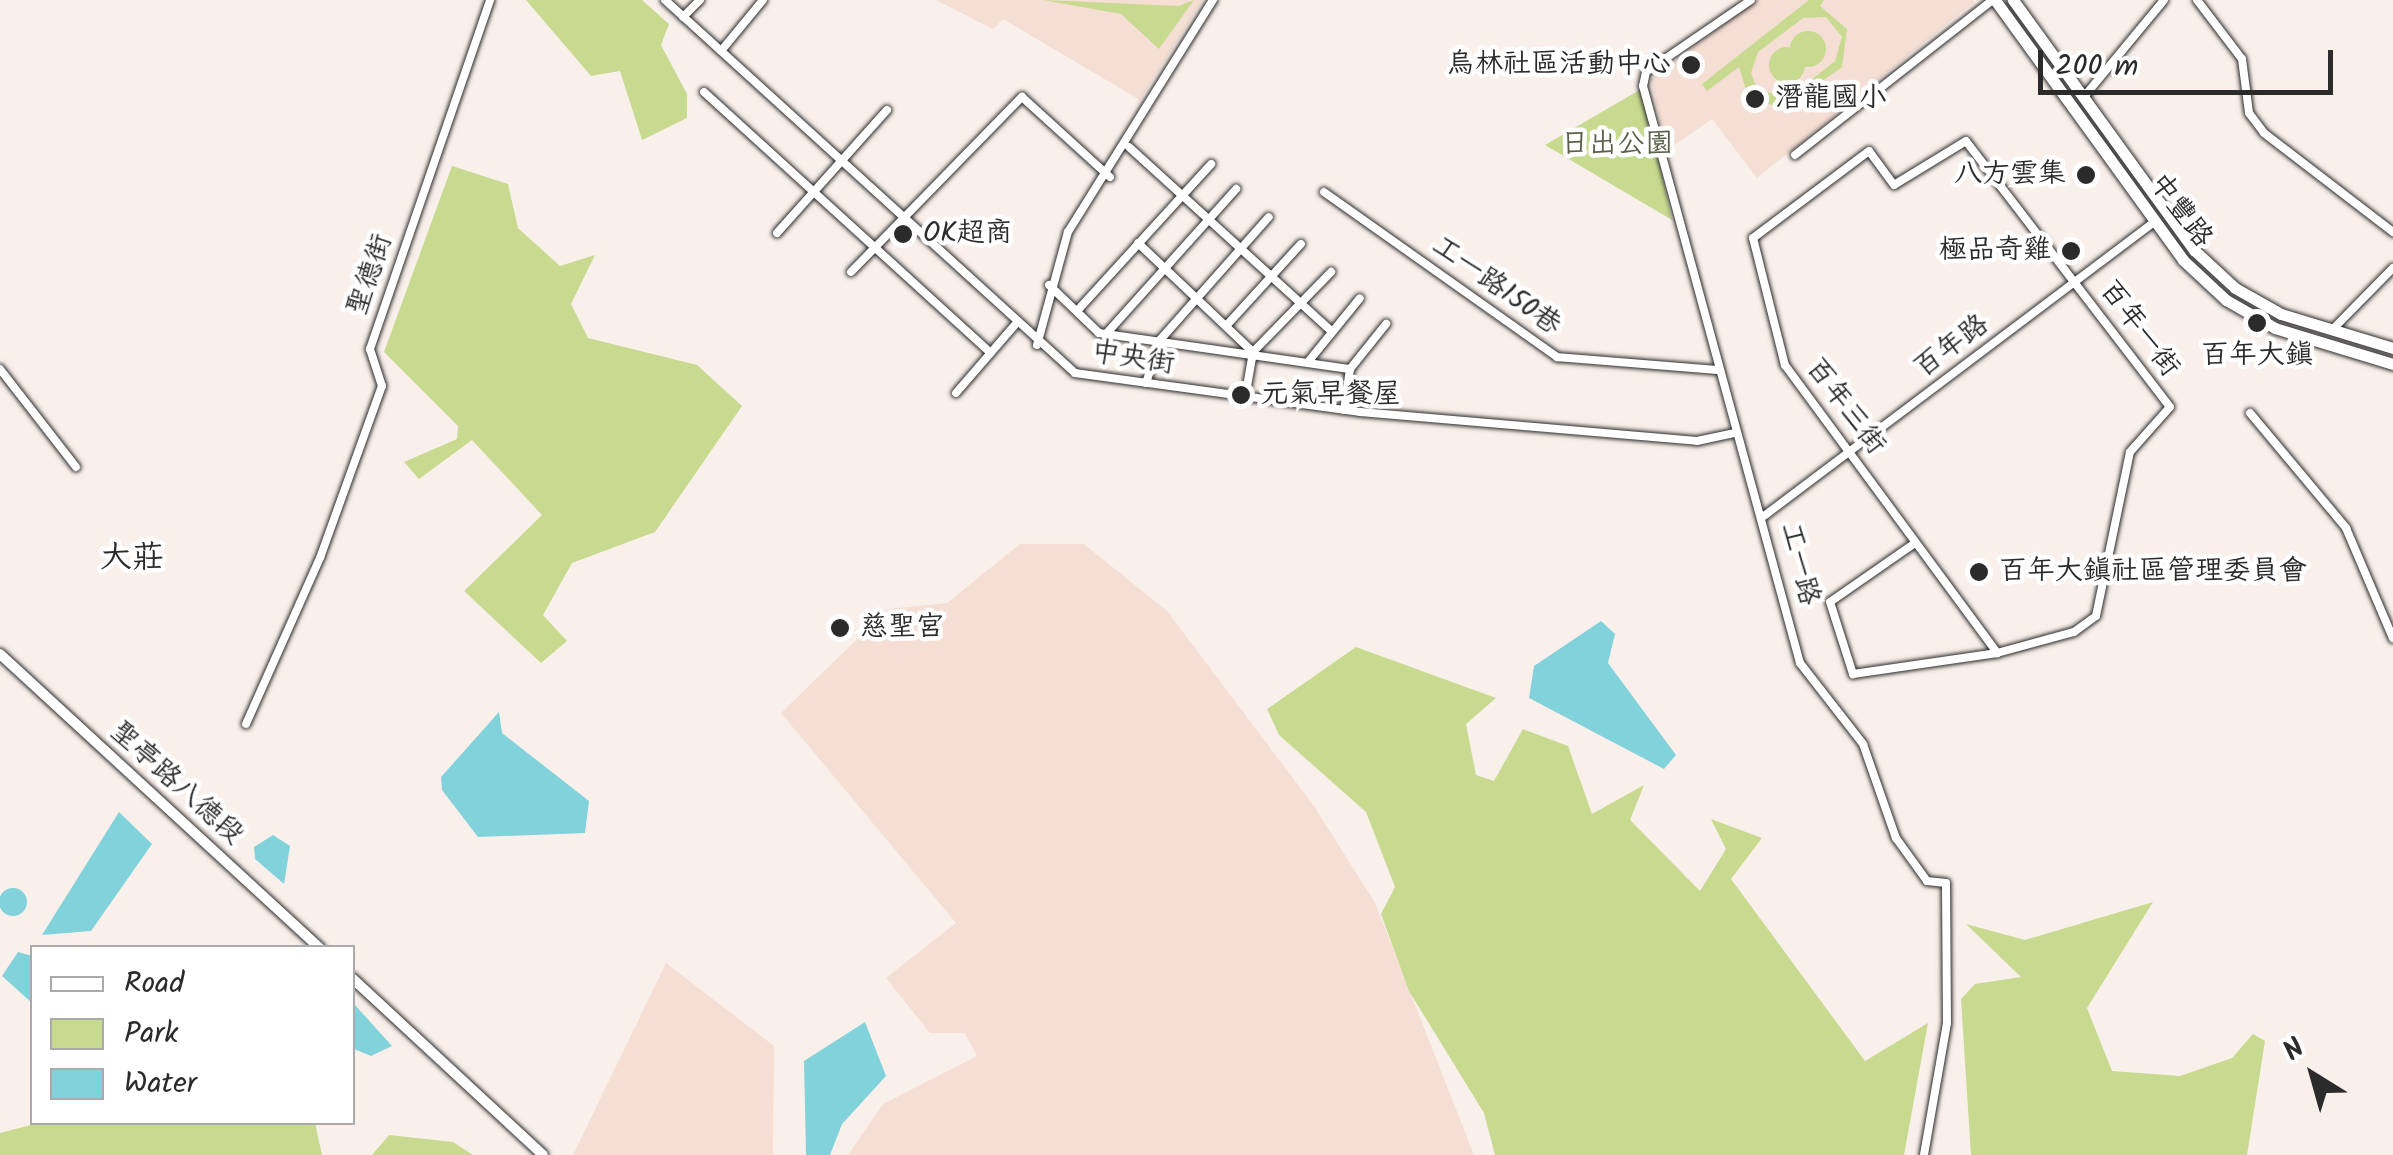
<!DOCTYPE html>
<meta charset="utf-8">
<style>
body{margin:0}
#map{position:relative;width:2393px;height:1155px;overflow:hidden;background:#faf0eb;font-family:Kalam,"LXGW WenKai TC",sans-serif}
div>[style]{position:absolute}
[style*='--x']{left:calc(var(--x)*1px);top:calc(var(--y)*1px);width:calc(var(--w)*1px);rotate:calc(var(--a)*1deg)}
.built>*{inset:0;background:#f5ded3}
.green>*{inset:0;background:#c7da8f}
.round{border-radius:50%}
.water>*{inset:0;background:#81d2da}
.roads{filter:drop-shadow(0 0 2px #2b2b2b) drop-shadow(0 0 2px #2b2b2b)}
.minor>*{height:8px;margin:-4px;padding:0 4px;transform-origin:4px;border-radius:4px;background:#fff}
.tertiary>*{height:10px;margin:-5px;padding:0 5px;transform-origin:5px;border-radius:5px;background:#fff}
.secondary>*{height:11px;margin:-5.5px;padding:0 5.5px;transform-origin:5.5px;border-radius:5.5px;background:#fff}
.dots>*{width:28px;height:28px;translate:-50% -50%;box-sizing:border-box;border:5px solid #fff;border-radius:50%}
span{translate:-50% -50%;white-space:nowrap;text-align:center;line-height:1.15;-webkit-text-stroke:9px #fff;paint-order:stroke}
.poi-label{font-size:28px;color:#2b2b2b}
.right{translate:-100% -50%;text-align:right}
.left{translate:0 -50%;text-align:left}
.park-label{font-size:28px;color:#5a6049}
.street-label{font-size:28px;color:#2b2b2b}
.quarter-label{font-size:32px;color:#2b2b2b}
.legend{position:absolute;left:30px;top:945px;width:325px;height:180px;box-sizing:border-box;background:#fff;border:2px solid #aaa;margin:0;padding:12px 18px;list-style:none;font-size:30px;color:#2b2b2b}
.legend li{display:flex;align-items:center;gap:20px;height:50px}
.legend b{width:50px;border:2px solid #aaa}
.north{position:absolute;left:2263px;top:1025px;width:100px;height:100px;-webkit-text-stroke:8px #fff;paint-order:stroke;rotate:323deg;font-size:28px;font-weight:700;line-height:40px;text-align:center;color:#2b2b2b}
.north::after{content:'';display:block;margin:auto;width:35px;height:45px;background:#2b2b2b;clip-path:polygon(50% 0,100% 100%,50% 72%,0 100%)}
.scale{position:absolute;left:2038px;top:50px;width:295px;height:45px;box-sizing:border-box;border:5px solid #2b2b2b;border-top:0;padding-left:12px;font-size:30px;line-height:35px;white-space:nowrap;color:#2b2b2b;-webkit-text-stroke:8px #fff;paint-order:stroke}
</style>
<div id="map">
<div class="built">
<i style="clip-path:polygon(936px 0,1203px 0,1140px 100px,1003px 19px,993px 29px)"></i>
<i style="clip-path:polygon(1756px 0,1973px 0,1974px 2px,1757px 178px,1712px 119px,1666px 151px,1651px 79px)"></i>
<i style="clip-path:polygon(1020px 544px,1084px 544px,1167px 611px,1314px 806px,1375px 903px,1474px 1155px,848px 1155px,883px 1104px,977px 1056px,965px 1033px,930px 1033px,886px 978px,956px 923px,781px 713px,888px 609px,947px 603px)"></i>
<i style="clip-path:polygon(666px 963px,774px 1046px,773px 1155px,573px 1155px)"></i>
</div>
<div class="green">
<i style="clip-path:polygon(526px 0,642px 0,669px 24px,661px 45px,687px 94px,687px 118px,642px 140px,620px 71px,591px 76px)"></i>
<i style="clip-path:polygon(1043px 0,1179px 6px,1194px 0,1159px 49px,1121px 14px)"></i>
<i style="clip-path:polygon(evenodd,1809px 0,1824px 0,1820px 6px,1847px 29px,1842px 67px,1781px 110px,1747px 93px,1739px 67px,1707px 91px,1702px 84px,1809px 0,1826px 17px,1842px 37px,1835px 61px,1791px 96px,1758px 91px,1751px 73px,1758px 52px,1803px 18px,1826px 17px)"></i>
<i class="round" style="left:1790px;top:31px;width:36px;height:36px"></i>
<i class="round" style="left:1769px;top:47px;width:36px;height:36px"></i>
<i style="clip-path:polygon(1643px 88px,1672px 220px,1545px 145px)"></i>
<i style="clip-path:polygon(452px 166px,508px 184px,518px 228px,560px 266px,595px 255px,571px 304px,588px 338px,697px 365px,742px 406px,655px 532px,572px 563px,543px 615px,567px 641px,541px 663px,464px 591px,542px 515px,472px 440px,419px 479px,404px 462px,457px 439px,458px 426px,384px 352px)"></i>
<i style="clip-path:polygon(1356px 647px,1496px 698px,1466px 724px,1476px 775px,1494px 781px,1523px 729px,1568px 746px,1592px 814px,1644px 785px,1630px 820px,1700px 891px,1726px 849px,1711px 819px,1762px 838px,1731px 879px,1865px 1061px,1928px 1023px,1904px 1155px,1495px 1155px,1484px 1113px,1409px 991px,1381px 914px,1395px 887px,1366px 812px,1279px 735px,1267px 709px)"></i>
<i style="clip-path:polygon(2153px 902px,2087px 1008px,2112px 1071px,2180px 1076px,2232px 1058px,2253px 1034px,2265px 1041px,2247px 1155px,1971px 1155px,1961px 999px,1975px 984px,2021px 977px,1966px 924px,2025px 940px)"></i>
<i style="clip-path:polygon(38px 1123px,315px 1123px,322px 1155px,0 1155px,0 1133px)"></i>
<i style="clip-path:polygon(389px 1135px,453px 1142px,473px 1155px,372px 1155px)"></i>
</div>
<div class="water">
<i style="clip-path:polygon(1601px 621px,1615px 634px,1608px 663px,1676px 755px,1664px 769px,1529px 698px,1534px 666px)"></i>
<i style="clip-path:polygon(499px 712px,502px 733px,589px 801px,585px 833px,478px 837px,442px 790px,441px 777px)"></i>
<i style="clip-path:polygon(119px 812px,152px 844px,91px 931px,42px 935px)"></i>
<i style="clip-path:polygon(273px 835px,290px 846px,284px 884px,255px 859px,254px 847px)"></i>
<i class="round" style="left:-1px;top:888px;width:28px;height:28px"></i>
<i style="clip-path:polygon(18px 952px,32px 956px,32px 1003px,2px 976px)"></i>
<i style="clip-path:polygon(352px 1007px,355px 1005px,392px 1046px,371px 1056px,354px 1049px)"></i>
<i style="clip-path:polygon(865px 1022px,886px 1076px,842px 1124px,830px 1155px,806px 1155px,804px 1061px)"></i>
</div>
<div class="roads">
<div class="minor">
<i style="--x:665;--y:0;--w:554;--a:42.29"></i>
<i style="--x:1075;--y:373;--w:288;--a:7.8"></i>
<i style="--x:1360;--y:412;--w:338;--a:4.9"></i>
<i style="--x:1697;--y:441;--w:39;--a:-12"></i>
<i style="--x:1751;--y:0;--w:127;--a:145.6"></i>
<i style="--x:1646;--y:72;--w:14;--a:102"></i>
<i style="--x:1643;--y:86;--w:598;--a:74.78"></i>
<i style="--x:1800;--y:663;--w:103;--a:52.1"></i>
<i style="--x:1863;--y:744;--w:100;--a:70.7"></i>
<i style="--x:1896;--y:838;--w:53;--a:54.2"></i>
<i style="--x:1927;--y:881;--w:19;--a:6"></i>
<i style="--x:1946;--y:883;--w:140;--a:89.6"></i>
<i style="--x:1947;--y:1023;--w:134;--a:99.9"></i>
<i style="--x:2197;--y:0;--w:74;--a:52.7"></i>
<i style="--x:2242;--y:59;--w:54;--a:82.6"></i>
<i style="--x:2249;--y:113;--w:25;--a:53"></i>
<i style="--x:2264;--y:133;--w:163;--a:37.5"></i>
<i style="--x:683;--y:17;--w:24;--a:-45"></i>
<i style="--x:721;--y:51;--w:66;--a:-50.5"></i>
<i style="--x:704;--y:92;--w:384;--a:42.3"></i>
<i style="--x:2083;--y:98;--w:127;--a:-50.4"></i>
<i style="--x:1129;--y:147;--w:272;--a:42.3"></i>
<i style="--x:1795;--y:155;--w:251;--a:-38.1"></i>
<i style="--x:1324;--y:192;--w:286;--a:35.3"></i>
<i style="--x:1557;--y:357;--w:163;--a:4.6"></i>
<i style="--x:777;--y:233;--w:165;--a:-48.2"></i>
<i style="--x:1138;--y:243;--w:158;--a:43.5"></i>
<i style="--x:851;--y:272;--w:245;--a:-45.7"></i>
<i style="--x:1022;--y:97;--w:119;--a:42.3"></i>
<i style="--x:1049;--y:285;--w:69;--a:43.8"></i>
<i style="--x:1099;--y:333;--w:254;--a:8.2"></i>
<i style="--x:1077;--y:311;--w:199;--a:-47.6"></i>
<i style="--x:1226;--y:326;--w:111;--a:-47.6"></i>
<i style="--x:2334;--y:328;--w:84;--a:-45.5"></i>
<i style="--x:1106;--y:334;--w:195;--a:-48.1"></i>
<i style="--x:1037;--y:345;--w:117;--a:-74.7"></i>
<i style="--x:1068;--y:232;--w:274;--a:-58"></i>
<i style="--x:1253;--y:352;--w:112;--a:-45.7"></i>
<i style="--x:1308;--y:362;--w:82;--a:-50.9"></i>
<i style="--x:0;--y:369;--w:124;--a:52.2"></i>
<i style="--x:1146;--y:383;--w:45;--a:-72"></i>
<i style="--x:1160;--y:340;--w:164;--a:-48.5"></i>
<i style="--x:956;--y:393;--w:90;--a:-49.1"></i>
<i style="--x:1245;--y:398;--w:47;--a:-80.1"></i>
<i style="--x:1344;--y:410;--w:41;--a:-81.7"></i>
<i style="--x:1350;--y:369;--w:58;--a:-51.3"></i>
<i style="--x:2250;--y:413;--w:150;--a:50.1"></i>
<i style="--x:2346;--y:528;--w:120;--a:66.9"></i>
<i style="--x:1764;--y:516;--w:491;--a:-37"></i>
<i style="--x:1915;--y:543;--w:103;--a:145.2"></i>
<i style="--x:1830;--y:602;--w:76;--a:72.3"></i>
<i style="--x:1853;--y:674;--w:146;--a:-8.3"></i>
<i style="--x:1997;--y:653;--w:80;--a:-15.3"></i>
<i style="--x:2074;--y:632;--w:27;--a:-36"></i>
<i style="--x:2096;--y:616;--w:167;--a:-78.3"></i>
<i style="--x:2130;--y:452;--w:60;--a:-48.4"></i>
<i style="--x:2170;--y:407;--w:335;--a:-127.5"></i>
<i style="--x:1966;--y:141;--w:84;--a:148.6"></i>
<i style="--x:1894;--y:185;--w:42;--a:-126.3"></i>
<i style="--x:1869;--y:151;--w:145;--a:143.1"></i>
<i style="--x:1753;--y:238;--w:131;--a:75.9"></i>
<i style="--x:1785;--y:365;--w:358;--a:53.6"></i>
<i style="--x:246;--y:724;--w:182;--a:-66"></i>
<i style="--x:320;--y:558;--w:183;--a:-70.2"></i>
<i style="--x:382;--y:386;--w:39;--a:-108"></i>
<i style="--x:370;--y:349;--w:369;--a:-71"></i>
</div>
<div class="tertiary">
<i style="--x:0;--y:654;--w:435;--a:42.6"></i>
<i style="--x:352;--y:978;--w:260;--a:42.8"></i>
</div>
<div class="secondary">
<i style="--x:1995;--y:0;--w:321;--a:54.1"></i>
<i style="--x:2183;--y:260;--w:59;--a:42.9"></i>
<i style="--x:2226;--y:300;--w:56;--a:29.7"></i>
<i style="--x:2275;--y:328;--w:123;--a:17"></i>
<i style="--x:2013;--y:0;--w:309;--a:54.1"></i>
<i style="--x:2194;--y:250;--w:56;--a:42.8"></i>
<i style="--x:2235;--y:288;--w:53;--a:29.5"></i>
<i style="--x:2281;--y:314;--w:117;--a:16.9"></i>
</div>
</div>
<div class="dots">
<i style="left:1691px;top:65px;background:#2b2b2b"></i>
<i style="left:1755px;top:99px;background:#2b2b2b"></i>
<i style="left:2086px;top:175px;background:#2b2b2b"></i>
<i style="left:903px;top:234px;background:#2b2b2b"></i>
<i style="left:2071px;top:251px;background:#2b2b2b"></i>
<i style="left:2257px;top:323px;background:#2b2b2b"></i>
<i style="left:1241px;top:395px;background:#2b2b2b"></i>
<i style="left:1979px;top:572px;background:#2b2b2b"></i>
<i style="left:840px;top:628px;background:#2b2b2b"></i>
</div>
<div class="poi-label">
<span class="right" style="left:1671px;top:65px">烏林社區活動中心</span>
<span class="left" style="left:1775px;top:99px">潛龍國小</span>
<span class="right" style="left:2066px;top:175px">八方雲集</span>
<span class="left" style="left:923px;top:234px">OK超商</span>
<span class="right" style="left:2051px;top:251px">極品奇雞</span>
<span style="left:2257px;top:356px">百年大鎮</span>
<span class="left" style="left:1261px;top:395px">元氣早餐屋</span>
<span class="left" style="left:1999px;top:572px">百年大鎮社區管理委員會</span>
<span class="left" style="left:860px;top:628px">慈聖宮</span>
</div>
<div class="park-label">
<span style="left:1617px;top:145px">日出公園</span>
</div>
<div class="street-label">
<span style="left:2180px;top:211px;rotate:53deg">中豐路</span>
<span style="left:371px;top:275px;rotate:-71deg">聖德街</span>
<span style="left:1496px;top:286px;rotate:35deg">工一路150巷</span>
<span style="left:2139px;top:329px;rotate:53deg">百年一街</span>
<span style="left:1952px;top:347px;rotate:-37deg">百年路</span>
<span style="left:1133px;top:359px;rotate:9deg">中央街</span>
<span style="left:1845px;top:407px;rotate:53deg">百年三街</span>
<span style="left:1799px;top:564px;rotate:76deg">工一路</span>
<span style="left:176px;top:784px;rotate:42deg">聖亭路八德段</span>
</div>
<div class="quarter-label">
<span style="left:132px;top:559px">大莊</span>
</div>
<ul class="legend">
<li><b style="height:12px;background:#fff"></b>Road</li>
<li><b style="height:28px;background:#c7da8f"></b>Park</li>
<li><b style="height:28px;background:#81d2da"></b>Water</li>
</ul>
<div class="north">N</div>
<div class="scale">200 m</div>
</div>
